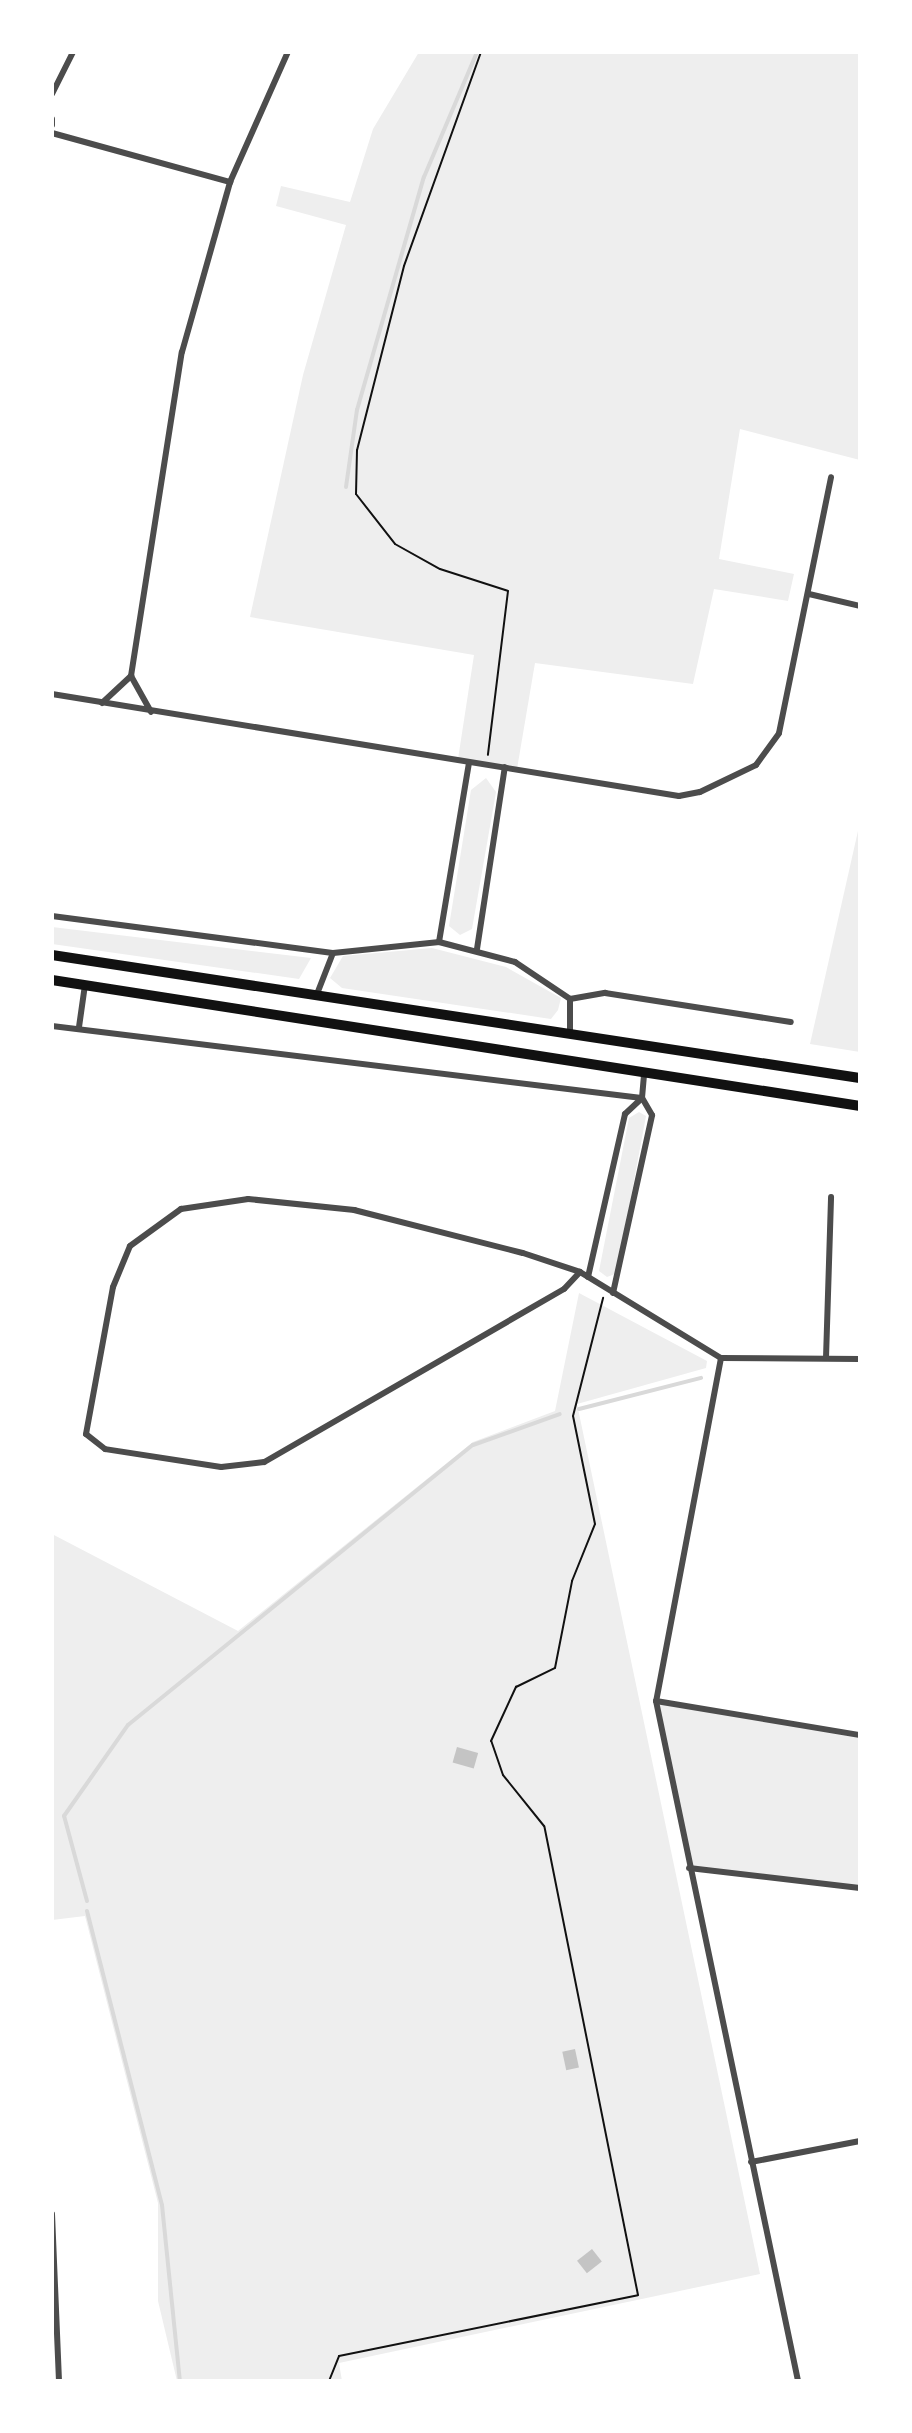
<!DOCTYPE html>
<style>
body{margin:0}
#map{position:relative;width:912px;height:2433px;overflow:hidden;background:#fff;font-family:"Archivo Narrow",sans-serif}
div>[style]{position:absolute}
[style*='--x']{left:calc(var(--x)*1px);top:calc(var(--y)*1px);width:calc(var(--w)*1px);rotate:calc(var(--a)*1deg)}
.green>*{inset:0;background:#eee}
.stream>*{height:4px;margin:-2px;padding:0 2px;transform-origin:2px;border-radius:2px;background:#d9d9d9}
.building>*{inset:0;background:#c4c4c4;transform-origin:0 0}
.path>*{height:2px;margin:-1px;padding:0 1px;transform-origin:1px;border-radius:1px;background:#111}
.minor>*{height:6px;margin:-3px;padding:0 3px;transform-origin:3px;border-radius:3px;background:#4c4c4c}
.trunk>*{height:10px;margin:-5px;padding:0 5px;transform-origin:5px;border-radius:5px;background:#111}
span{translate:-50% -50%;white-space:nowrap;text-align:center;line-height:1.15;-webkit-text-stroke:7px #fff;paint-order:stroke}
.frame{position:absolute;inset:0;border:54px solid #fff;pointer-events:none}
</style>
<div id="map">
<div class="green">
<i style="clip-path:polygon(419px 52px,860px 52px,860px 460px,740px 429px,719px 559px,794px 574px,788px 601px,714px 589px,693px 684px,535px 663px,517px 769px,458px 759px,474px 655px,250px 617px,303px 375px,346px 225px,276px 206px,281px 186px,350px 202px,373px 129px)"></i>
<i style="clip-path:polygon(486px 778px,496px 792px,472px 929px,460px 935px,449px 926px,471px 790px)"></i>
<i style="clip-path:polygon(860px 822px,860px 1052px,810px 1044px)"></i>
<i style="clip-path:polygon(52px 927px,311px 958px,299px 979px,52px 944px)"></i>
<i style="clip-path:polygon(432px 948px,506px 967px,561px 998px,558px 1010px,551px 1019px,342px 988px,330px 978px,343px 956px)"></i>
<i style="clip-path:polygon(639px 1112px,646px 1116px,630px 1202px,615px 1274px,607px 1277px,599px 1271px,629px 1118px)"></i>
<i style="clip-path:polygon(579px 1293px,707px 1361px,706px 1368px,577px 1404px,760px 2274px,339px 2363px,342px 2381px,177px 2381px,158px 2301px,158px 2203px,85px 1916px,52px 1920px,52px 1534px,238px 1631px,473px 1442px,555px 1411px)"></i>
<i style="clip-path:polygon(656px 1701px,860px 1735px,860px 1888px,689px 1868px)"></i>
</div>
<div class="stream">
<i style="--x:346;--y:487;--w:78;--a:-81.9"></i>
<i style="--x:357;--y:410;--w:242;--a:-74"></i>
<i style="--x:424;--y:177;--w:136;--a:-67"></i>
<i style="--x:579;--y:1409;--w:126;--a:-14.3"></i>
<i style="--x:87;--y:1901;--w:88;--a:-105.1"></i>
<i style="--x:64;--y:1816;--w:111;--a:-54.9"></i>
<i style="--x:128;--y:1725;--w:444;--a:-39.1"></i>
<i style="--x:473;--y:1445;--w:92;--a:-19.6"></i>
<i style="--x:87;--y:1911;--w:303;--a:75.7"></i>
<i style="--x:162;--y:2205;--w:177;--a:84.2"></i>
</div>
<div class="building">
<i style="left:457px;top:1747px;width:22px;height:16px;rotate:16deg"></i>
<i style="left:575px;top:2049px;width:19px;height:13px;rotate:78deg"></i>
<i style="left:592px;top:2249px;width:16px;height:19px;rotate:52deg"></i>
</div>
<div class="path">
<i style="--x:481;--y:52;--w:227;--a:109.8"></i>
<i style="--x:404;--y:266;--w:190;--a:104.3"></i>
<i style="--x:357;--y:450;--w:44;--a:91.3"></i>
<i style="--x:356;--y:494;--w:63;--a:52"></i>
<i style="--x:395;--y:544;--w:51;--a:29.1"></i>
<i style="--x:440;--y:569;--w:71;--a:17.9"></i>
<i style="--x:508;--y:591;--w:165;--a:97"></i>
<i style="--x:329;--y:2381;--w:27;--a:-68"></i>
<i style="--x:339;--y:2356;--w:305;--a:-11.5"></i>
<i style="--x:638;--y:2295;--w:478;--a:-101.3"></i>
<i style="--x:544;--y:1826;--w:65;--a:-128.8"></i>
<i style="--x:503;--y:1775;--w:36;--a:-109"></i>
<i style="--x:491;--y:1741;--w:60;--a:-65.2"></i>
<i style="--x:516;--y:1687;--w:43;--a:-26"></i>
<i style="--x:555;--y:1668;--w:89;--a:-78.9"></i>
<i style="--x:572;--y:1581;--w:61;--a:-68"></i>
<i style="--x:595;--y:1524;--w:110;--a:-101.5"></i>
<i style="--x:573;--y:1416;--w:122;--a:-75.7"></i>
</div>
<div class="minor">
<i style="--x:52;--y:94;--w:47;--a:-63.4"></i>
<i style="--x:52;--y:119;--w:6;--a:90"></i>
<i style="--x:52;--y:133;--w:185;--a:15.4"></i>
<i style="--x:809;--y:594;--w:52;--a:13.2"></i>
<i style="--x:131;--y:676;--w:328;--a:-81.1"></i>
<i style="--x:182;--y:352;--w:177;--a:-74.2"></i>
<i style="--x:230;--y:182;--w:142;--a:-66"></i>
<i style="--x:52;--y:694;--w:635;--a:9.24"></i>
<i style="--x:679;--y:796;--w:21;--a:-11"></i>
<i style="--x:700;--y:792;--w:62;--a:-25.7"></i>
<i style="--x:756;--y:765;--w:39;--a:-54"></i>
<i style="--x:779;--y:733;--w:261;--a:-78.5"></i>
<i style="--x:102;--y:703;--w:40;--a:-43"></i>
<i style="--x:131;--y:676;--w:41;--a:60.9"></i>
<i style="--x:52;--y:916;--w:283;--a:7.5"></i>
<i style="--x:333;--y:953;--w:107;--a:-5.9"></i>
<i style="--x:439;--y:942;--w:79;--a:14.7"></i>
<i style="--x:515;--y:962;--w:66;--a:33.9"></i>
<i style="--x:570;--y:999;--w:36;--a:-10"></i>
<i style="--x:605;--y:993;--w:188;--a:8.9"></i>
<i style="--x:439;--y:942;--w:182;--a:-80.5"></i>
<i style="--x:477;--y:949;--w:184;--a:-81.3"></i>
<i style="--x:317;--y:994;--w:44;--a:-68.7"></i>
<i style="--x:52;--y:1026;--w:594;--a:6.96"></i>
<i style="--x:79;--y:1027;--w:42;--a:-81.9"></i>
<i style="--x:570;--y:1032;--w:33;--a:-90"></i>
<i style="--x:642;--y:1098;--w:25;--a:-85"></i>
<i style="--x:580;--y:1272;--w:23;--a:133"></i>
<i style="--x:564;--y:1289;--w:346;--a:150"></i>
<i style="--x:264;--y:1462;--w:43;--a:173.4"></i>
<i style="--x:221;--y:1467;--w:117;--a:-171.2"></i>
<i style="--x:105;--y:1449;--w:24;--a:-142"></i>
<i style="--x:86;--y:1434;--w:149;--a:-79.6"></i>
<i style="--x:113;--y:1287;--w:44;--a:-67.5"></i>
<i style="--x:130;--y:1246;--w:63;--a:-36"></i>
<i style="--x:181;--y:1209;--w:68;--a:-8.5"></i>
<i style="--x:248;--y:1199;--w:107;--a:5.9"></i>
<i style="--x:354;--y:1210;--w:174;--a:14.3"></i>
<i style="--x:523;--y:1253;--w:60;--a:18.4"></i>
<i style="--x:580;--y:1272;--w:165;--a:31.4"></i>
<i style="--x:721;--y:1358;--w:139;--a:0.4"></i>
<i style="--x:588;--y:1277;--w:167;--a:-77.2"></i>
<i style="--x:625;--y:1114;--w:23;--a:-43"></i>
<i style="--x:613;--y:1293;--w:182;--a:-77.6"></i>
<i style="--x:652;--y:1115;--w:20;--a:-120"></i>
<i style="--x:721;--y:1358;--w:349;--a:100.7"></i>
<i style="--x:656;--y:1701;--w:695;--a:78.2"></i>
<i style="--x:826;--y:1358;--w:161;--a:-88.2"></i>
<i style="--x:656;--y:1701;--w:207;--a:9.5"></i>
<i style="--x:689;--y:1868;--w:172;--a:6.7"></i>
<i style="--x:751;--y:2162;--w:111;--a:-10.9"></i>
<i style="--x:52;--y:2214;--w:167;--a:87.6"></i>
</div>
<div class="trunk">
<i style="--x:52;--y:955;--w:817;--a:8.66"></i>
<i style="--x:52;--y:980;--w:818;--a:8.86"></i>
</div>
<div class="frame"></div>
</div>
